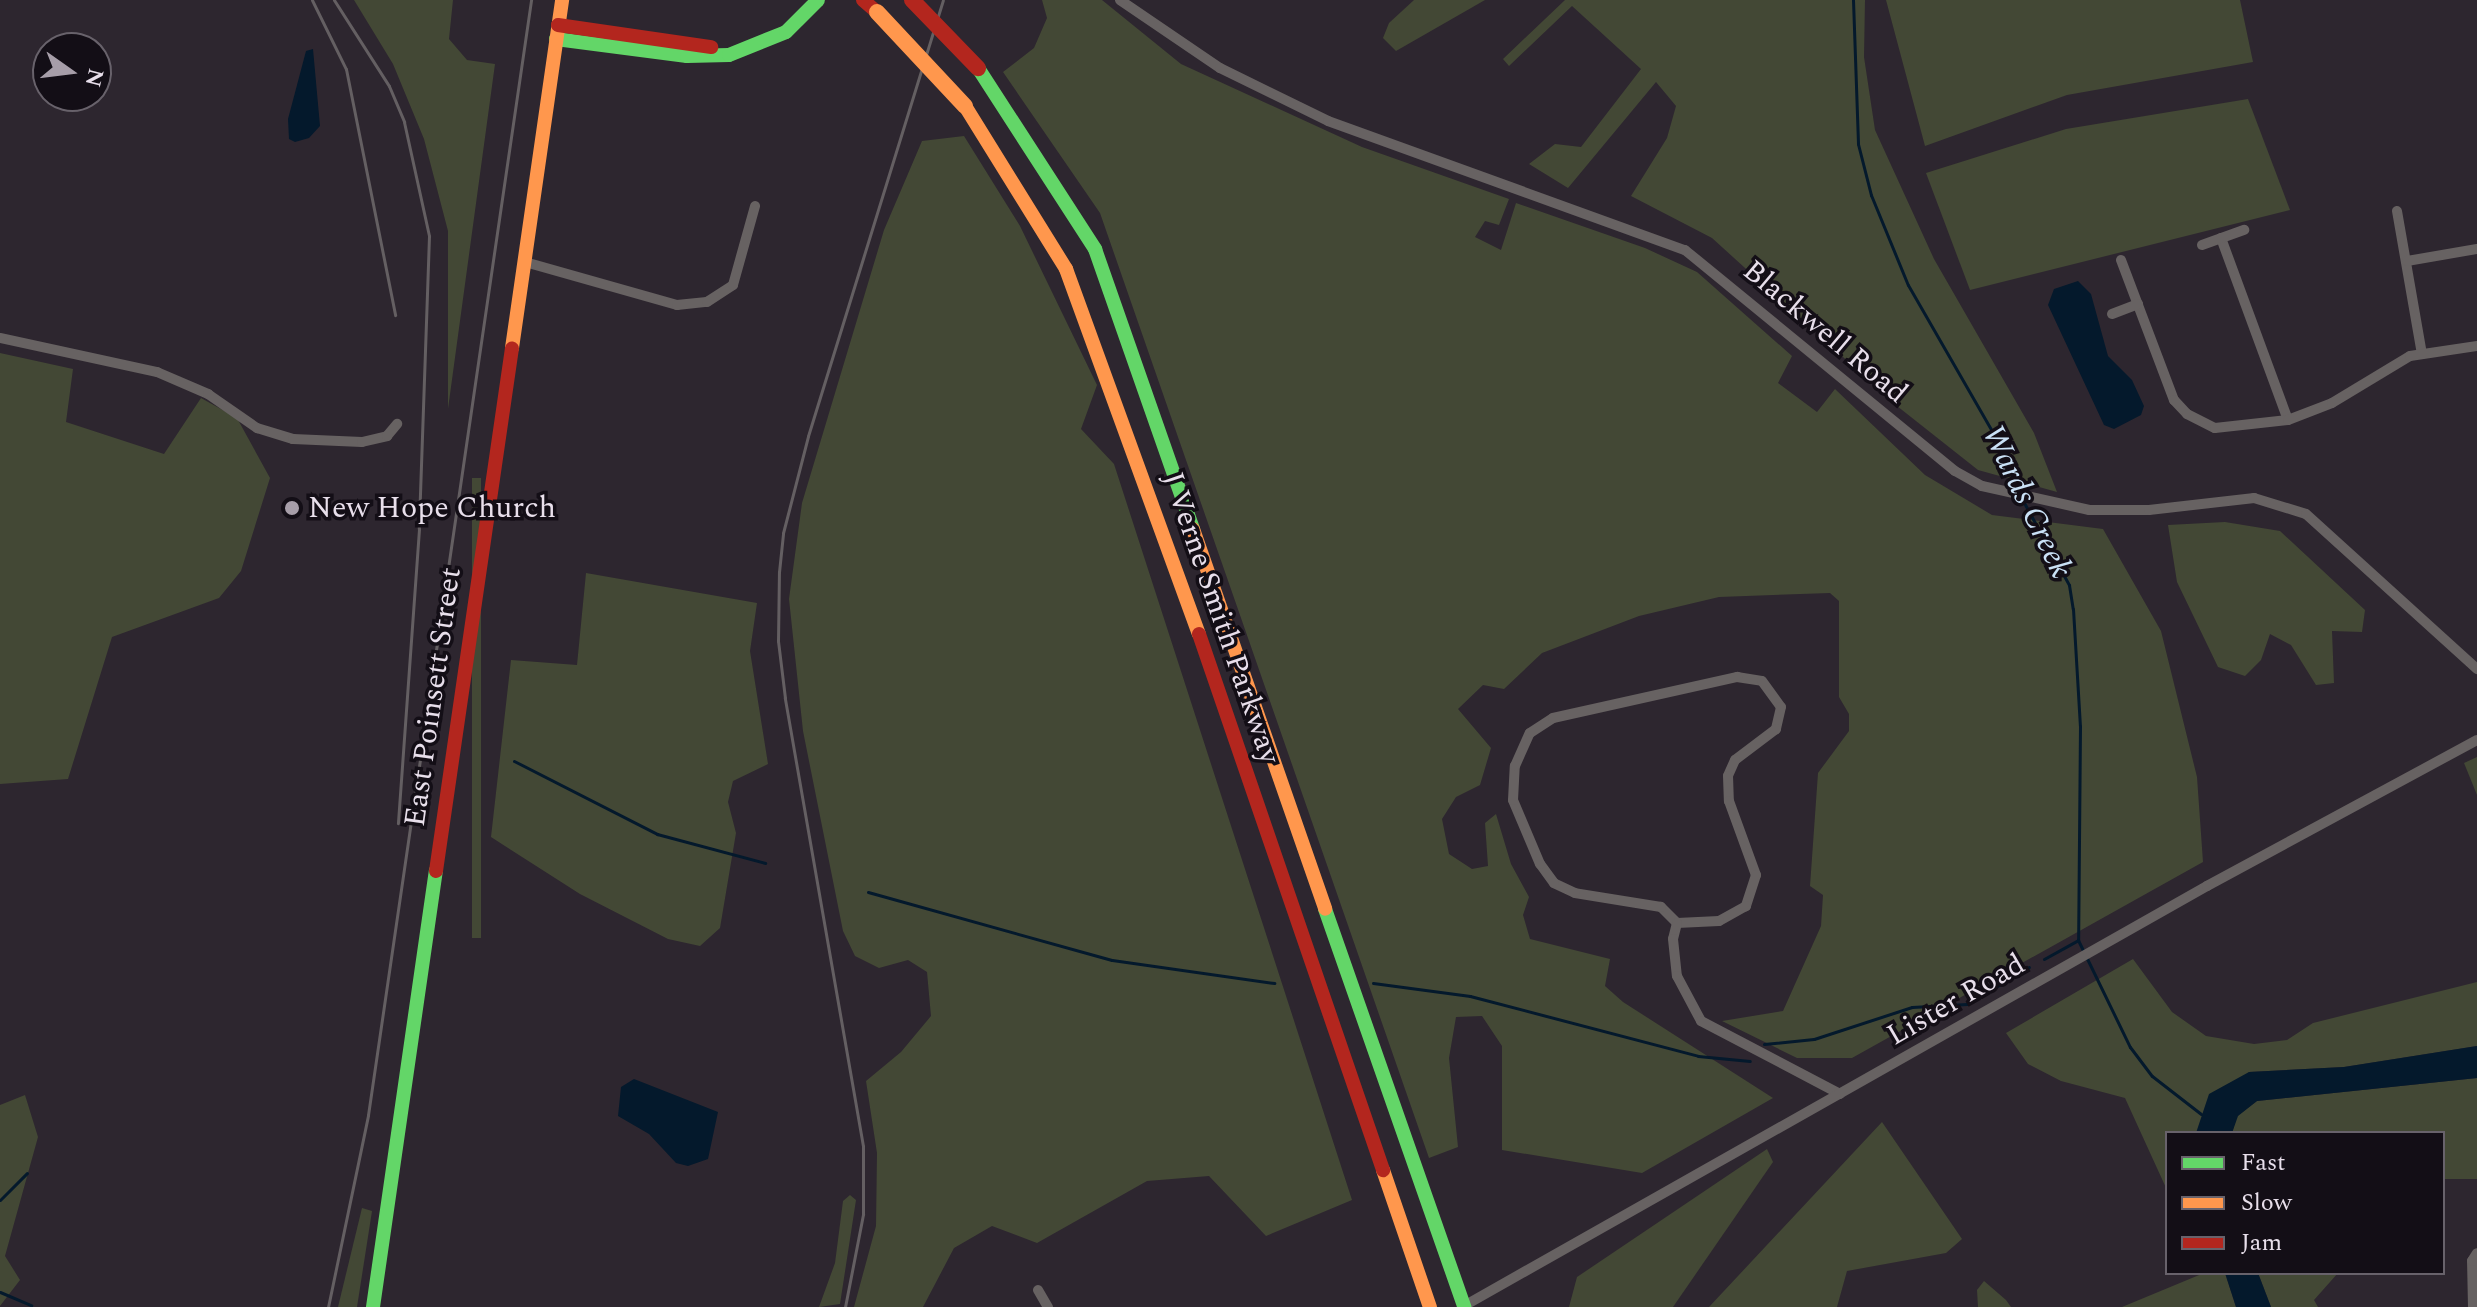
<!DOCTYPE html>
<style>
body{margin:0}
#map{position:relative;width:2477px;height:1307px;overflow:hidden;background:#2d262f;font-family:Spectral,serif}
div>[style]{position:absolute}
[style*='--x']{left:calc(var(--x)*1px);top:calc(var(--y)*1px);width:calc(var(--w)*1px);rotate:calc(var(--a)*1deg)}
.green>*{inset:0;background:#434835;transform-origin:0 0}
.water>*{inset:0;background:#04192c}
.stream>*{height:3px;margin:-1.5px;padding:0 1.5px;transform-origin:1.5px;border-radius:1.5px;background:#04192c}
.street>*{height:10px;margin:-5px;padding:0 5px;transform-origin:5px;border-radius:5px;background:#676262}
.fast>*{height:14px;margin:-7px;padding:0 7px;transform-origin:7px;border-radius:7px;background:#63d668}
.slow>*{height:14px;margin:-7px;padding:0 7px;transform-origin:7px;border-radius:7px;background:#ff974d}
.jam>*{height:14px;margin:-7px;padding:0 7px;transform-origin:7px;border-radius:7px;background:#b3261e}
.rail>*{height:3px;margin:-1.5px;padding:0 1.5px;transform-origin:1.5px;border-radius:1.5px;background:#645f62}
.slow-bridge>*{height:16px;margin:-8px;padding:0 8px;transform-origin:8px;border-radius:8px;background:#ff974d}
.jam-bridge>*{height:16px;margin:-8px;padding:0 8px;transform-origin:8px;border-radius:8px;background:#b3261e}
.dots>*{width:22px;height:22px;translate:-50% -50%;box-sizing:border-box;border:4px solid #130e16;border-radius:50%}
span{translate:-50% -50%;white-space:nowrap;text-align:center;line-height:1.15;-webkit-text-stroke:7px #130e16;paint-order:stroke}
.street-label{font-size:30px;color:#e8dfeb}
.poi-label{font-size:30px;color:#e8dfeb}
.left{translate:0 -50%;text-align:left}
.water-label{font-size:32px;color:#cae1f6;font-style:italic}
.legend{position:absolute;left:2165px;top:1131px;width:280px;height:144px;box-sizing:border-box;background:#130e16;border:2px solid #68626b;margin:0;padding:10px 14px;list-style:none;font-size:24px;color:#e8dfeb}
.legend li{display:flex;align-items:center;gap:16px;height:40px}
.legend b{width:40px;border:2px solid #68626b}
.north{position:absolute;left:32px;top:32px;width:80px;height:80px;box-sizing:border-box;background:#130e16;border:2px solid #68626b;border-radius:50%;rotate:104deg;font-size:22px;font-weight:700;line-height:32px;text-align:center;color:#e8dfeb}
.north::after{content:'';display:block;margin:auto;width:28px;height:36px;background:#a79ea9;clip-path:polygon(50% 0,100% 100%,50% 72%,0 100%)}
</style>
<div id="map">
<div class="green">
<i style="clip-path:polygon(354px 0,453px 0,449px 39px,467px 60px,495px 64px,448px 409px,448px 231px,424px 139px,393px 64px)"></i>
<i style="clip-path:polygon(1042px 0,1102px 0,1181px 64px,1362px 147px,1509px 199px,1499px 225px,1485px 221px,1475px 237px,1501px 250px,1516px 203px,1645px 248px,1697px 272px,1792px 356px,1778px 383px,1817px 412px,1835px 389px,1925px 475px,1992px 515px,2103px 529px,2161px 631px,2197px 777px,2203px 862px,1852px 1058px,1797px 1058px,1722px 1021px,1783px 1011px,1821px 926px,1823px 895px,1810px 886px,1818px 773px,1849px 731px,1849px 714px,1839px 697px,1839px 601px,1830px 593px,1719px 597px,1639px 616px,1542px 653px,1504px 689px,1483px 685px,1458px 709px,1491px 748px,1480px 785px,1456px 797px,1442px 819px,1449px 854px,1472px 869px,1488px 866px,1485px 823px,1496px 814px,1511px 864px,1529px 897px,1523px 915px,1530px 939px,1610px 959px,1605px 986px,1623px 1002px,1773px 1098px,1642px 1173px,1502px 1150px,1502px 1046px,1482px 1016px,1456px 1017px,1449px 1058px,1458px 1147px,1429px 1158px,1100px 213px,1003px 72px,1034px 48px,1047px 18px)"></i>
<i style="clip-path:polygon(1414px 0,1485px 0,1396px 51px,1383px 38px,1389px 23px)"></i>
<i style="clip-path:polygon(1565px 0,1865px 0,1864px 57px,1875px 130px,1934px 259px,2034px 433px,2057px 492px,1978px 470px,1897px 406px,1712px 238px,1631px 196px,1667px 138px,1676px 106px,1656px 82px,1568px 188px,1529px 164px,1555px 144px,1581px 147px,1641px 69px,1572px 6px,1509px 66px,1503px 59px)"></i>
<i style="clip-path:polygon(1886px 0,2240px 0,2253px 62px,2067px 95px,1925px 146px)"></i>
<i style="clip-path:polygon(2248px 99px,2290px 210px,1970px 290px,1926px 173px,2066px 129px)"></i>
<i style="clip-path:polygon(964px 136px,1020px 226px,1097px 385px,1081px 429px,1114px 464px,1352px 1200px,1266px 1236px,1209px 1176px,1147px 1181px,1037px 1243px,992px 1226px,954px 1248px,923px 1307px,854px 1307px,876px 1226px,877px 1153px,866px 1081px,901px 1052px,931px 1016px,927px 972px,908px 960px,879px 968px,855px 956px,843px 931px,803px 731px,789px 599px,802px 503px,884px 230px,922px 141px)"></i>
<i style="clip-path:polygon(0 353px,73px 369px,66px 422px,164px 454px,201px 398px,237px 418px,270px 478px,241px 571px,219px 598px,112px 637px,68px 779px,0 784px)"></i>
<i style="left:472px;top:478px;width:9px;height:460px"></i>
<i style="clip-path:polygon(2225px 522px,2280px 531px,2365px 610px,2362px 632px,2332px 631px,2334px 683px,2316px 685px,2291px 645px,2270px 634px,2261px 660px,2245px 676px,2218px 667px,2177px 582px,2168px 525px)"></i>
<i style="clip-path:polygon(586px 573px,757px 603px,750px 651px,768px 764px,733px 781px,728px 802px,736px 833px,720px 928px,700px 946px,668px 939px,580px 894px,491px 837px,511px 660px,577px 665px)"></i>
<i style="clip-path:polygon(2477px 757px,2477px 795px,2464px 763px)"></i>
<i style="clip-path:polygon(2133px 959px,2172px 1012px,2206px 1036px,2254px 1044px,2287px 1040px,2313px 1023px,2477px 982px,2477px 1046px,2344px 1067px,2249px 1072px,2196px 1133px,2167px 1133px,2167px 1190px,2125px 1098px,2061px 1081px,2028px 1064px,2006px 1033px)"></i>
<i style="clip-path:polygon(2477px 1078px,2477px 1179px,2443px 1179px,2443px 1133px,2232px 1133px,2237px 1116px,2257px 1101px)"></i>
<i style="clip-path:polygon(25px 1095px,38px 1137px,5px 1256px,20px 1280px,0 1306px,0 1105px)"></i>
<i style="clip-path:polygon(1882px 1122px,1962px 1239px,1946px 1253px,1847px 1271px,1837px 1307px,1709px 1307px)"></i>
<i style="clip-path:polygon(1767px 1149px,1773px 1162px,1673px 1307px,1569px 1307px,1577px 1277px)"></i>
<i style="clip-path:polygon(850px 1195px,856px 1200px,840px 1304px,819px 1307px,835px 1263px,843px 1201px)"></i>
<i style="clip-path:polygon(362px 1208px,372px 1211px,357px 1307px,338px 1307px)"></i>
<i style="clip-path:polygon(2204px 1273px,2225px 1273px,2236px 1307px,2122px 1307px)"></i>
<i style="clip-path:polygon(2258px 1273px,2338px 1273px,2314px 1300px,2318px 1307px,2271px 1307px)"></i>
<i style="clip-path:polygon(1984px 1281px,2006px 1300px,2011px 1307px,1978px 1307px,1977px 1290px)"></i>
</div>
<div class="water">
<i style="clip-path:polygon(313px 49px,320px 126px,309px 138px,295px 142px,289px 139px,288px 119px,306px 51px)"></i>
<i style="clip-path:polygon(2078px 281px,2091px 294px,2108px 356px,2132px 380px,2144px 406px,2141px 415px,2114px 429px,2104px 425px,2048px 305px,2054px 289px)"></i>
<i style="clip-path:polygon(2477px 1046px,2477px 1078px,2257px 1101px,2238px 1116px,2232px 1133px,2196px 1133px,2209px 1094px,2249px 1072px,2344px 1067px)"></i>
<i style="clip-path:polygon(634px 1079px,718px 1112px,708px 1159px,688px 1166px,676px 1163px,649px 1134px,618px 1116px,621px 1087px)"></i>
<i style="clip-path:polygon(2225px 1273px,2258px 1273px,2271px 1307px,2236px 1307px)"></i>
</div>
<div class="stream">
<i style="--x:1853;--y:0;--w:144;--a:88"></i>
<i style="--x:1858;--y:144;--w:53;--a:75.7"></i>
<i style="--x:1871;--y:195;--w:97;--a:67.7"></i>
<i style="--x:1908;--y:285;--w:171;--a:60.1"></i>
<i style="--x:1993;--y:433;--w:64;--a:66.2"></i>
<i style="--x:2022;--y:499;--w:98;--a:61.3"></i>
<i style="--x:2069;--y:585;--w:24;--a:81"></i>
<i style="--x:2073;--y:609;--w:117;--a:86.6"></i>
<i style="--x:2080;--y:726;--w:214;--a:90.5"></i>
<i style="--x:2078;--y:940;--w:119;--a:64.1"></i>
<i style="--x:2130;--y:1047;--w:36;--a:53"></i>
<i style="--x:2152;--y:1076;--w:62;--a:37.8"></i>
<i style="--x:514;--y:761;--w:161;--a:27"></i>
<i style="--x:657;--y:834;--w:112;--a:15"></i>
<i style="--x:868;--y:892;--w:253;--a:15.6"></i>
<i style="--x:1112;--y:960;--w:164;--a:8.1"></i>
<i style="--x:2044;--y:959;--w:39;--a:-29"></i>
<i style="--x:1373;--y:983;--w:98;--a:7.6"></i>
<i style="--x:1470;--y:996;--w:236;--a:14.7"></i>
<i style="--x:1698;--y:1056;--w:52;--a:5.5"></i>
<i style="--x:1764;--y:1044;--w:50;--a:-5.7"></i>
<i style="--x:1814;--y:1039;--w:103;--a:-18.1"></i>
<i style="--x:1912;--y:1007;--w:55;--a:-3.1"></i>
<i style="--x:1967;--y:1004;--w:72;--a:-30.8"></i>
<i style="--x:0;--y:1200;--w:38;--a:-45"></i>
<i style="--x:0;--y:1292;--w:34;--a:23"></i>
</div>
<div class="street">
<i style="--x:1120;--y:0;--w:121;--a:34.2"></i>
<i style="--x:1220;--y:68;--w:120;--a:26.1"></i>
<i style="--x:1328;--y:121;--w:380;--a:19.9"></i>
<i style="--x:1685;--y:250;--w:349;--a:39.3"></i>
<i style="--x:1955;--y:471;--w:31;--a:29"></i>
<i style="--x:1982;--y:486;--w:110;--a:12.6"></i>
<i style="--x:2089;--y:510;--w:60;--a:0"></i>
<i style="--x:2149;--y:510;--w:106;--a:-6.5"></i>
<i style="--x:2254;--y:498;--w:54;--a:17.1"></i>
<i style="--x:2306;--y:514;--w:231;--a:42.2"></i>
<i style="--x:2397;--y:211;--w:145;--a:80.1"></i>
<i style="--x:2221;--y:238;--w:194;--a:69.8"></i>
<i style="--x:2202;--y:245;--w:45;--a:-19.7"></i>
<i style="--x:2121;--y:260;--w:150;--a:69.3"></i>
<i style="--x:2174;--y:400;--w:19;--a:47"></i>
<i style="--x:2187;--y:414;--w:31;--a:27"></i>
<i style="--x:2215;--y:428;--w:73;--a:-6.3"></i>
<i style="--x:2288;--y:420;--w:47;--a:-21.1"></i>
<i style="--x:2332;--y:403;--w:91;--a:-31.1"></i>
<i style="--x:2410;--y:356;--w:68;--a:-8.5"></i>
<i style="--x:2407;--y:261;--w:71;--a:-9.7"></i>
<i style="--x:525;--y:262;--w:158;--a:15.8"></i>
<i style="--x:677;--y:305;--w:30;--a:-6"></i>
<i style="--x:707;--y:302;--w:31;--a:-33"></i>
<i style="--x:733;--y:285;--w:82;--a:-74.4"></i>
<i style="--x:2112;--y:314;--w:28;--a:-21"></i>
<i style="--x:0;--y:338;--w:161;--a:12.2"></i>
<i style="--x:157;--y:372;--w:56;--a:23.3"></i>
<i style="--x:208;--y:394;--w:60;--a:34.8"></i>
<i style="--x:257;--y:428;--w:38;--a:17"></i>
<i style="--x:293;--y:439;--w:69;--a:2.5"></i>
<i style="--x:362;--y:442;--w:26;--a:-13"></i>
<i style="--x:387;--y:436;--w:16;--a:-50"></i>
<i style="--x:1737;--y:677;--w:25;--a:9"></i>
<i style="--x:1762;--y:681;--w:32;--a:54"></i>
<i style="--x:1781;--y:707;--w:23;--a:103"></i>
<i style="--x:1776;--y:729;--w:51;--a:142.9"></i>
<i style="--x:1735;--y:760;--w:17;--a:114"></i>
<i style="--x:1728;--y:776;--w:25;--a:88"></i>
<i style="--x:1729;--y:801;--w:79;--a:70"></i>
<i style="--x:1756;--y:875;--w:33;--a:108"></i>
<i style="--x:1746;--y:906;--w:31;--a:151"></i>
<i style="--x:1719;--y:921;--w:42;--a:177.3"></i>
<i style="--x:1677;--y:923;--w:23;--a:-135"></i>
<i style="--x:1661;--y:907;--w:87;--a:-170.8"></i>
<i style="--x:1575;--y:893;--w:23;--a:-155"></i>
<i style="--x:1554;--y:883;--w:24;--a:-126"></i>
<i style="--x:1540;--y:864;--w:69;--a:-112.9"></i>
<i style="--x:1513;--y:800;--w:34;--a:-87"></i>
<i style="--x:1515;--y:766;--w:36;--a:-66"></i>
<i style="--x:1530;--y:733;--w:27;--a:-33"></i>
<i style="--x:1553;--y:718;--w:189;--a:-12.6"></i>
<i style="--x:1677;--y:923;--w:16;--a:104"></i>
<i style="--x:1673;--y:939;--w:37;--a:84"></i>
<i style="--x:1677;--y:976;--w:51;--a:61.9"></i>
<i style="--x:1701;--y:1021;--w:157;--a:27.7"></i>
<i style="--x:1038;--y:1290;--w:20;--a:60"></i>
<i style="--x:1462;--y:1307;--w:856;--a:-29.47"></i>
<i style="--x:2207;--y:886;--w:307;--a:-28.4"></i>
<i style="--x:2473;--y:1307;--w:46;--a:-91.2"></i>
<i style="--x:2472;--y:1261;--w:9;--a:-58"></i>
</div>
<div class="fast">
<i style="--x:556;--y:39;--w:132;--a:7.4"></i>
<i style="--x:687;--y:56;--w:42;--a:-1.4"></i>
<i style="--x:729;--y:55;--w:61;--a:-22"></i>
<i style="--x:786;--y:32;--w:45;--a:-45"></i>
<i style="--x:978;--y:68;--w:216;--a:57.1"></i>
<i style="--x:1095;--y:249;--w:297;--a:70.7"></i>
<i style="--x:1325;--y:909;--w:422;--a:70.7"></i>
<i style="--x:373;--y:1307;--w:441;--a:-81.8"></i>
</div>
<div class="slow">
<i style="--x:965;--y:106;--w:192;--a:58.2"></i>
<i style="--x:1066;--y:269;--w:388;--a:70"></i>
<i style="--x:512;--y:348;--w:352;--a:-81.8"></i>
<i style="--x:1193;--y:529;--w:402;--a:70.8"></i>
<i style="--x:1383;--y:1170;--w:145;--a:71.1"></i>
</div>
<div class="jam">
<i style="--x:863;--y:0;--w:18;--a:41"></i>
<i style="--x:558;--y:25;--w:155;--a:8.2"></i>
<i style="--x:1199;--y:634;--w:567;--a:71.05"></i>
<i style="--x:436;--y:871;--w:528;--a:-81.73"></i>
</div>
<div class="rail">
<i style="--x:312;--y:0;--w:77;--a:63.8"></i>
<i style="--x:346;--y:69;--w:251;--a:78.7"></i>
<i style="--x:334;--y:0;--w:102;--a:57.4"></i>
<i style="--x:389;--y:86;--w:39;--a:67"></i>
<i style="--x:404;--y:122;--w:117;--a:77.6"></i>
<i style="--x:429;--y:236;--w:293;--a:92"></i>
<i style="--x:419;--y:529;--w:295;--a:94.1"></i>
<i style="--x:328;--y:1307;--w:196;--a:-78.2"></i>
<i style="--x:368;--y:1115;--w:1127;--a:-81.68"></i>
<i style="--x:845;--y:1307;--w:95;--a:-79"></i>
<i style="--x:863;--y:1214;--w:68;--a:-90"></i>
<i style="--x:863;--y:1146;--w:455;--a:-99.9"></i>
<i style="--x:785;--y:698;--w:57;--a:-97"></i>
<i style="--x:778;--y:641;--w:69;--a:-89.2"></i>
<i style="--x:779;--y:572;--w:39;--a:-84"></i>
<i style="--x:783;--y:533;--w:100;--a:-75.5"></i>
<i style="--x:808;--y:436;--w:456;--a:-72.8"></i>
</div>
<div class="slow-bridge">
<i style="--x:877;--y:12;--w:129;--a:46.9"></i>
</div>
<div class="jam-bridge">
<i style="--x:912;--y:0;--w:95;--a:45.9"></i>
</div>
<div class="dots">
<i style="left:292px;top:508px;background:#a79ea9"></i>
</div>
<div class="street-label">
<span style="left:1825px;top:332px;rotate:40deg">Blackwell Road</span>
<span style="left:1221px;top:618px;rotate:71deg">J Verne Smith Parkway</span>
<span style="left:433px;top:697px;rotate:-82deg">East Poinsett Street</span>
<span style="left:1956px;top:1000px;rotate:-30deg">Lister Road</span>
</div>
<div class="poi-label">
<span class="left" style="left:308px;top:508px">New Hope Church</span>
</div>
<div class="water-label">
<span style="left:2026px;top:502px;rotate:64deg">Wards Creek</span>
</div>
<ul class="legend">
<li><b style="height:10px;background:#63d668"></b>Fast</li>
<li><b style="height:10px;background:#ff974d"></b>Slow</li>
<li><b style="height:10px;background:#b3261e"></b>Jam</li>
</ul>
<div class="north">N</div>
</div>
